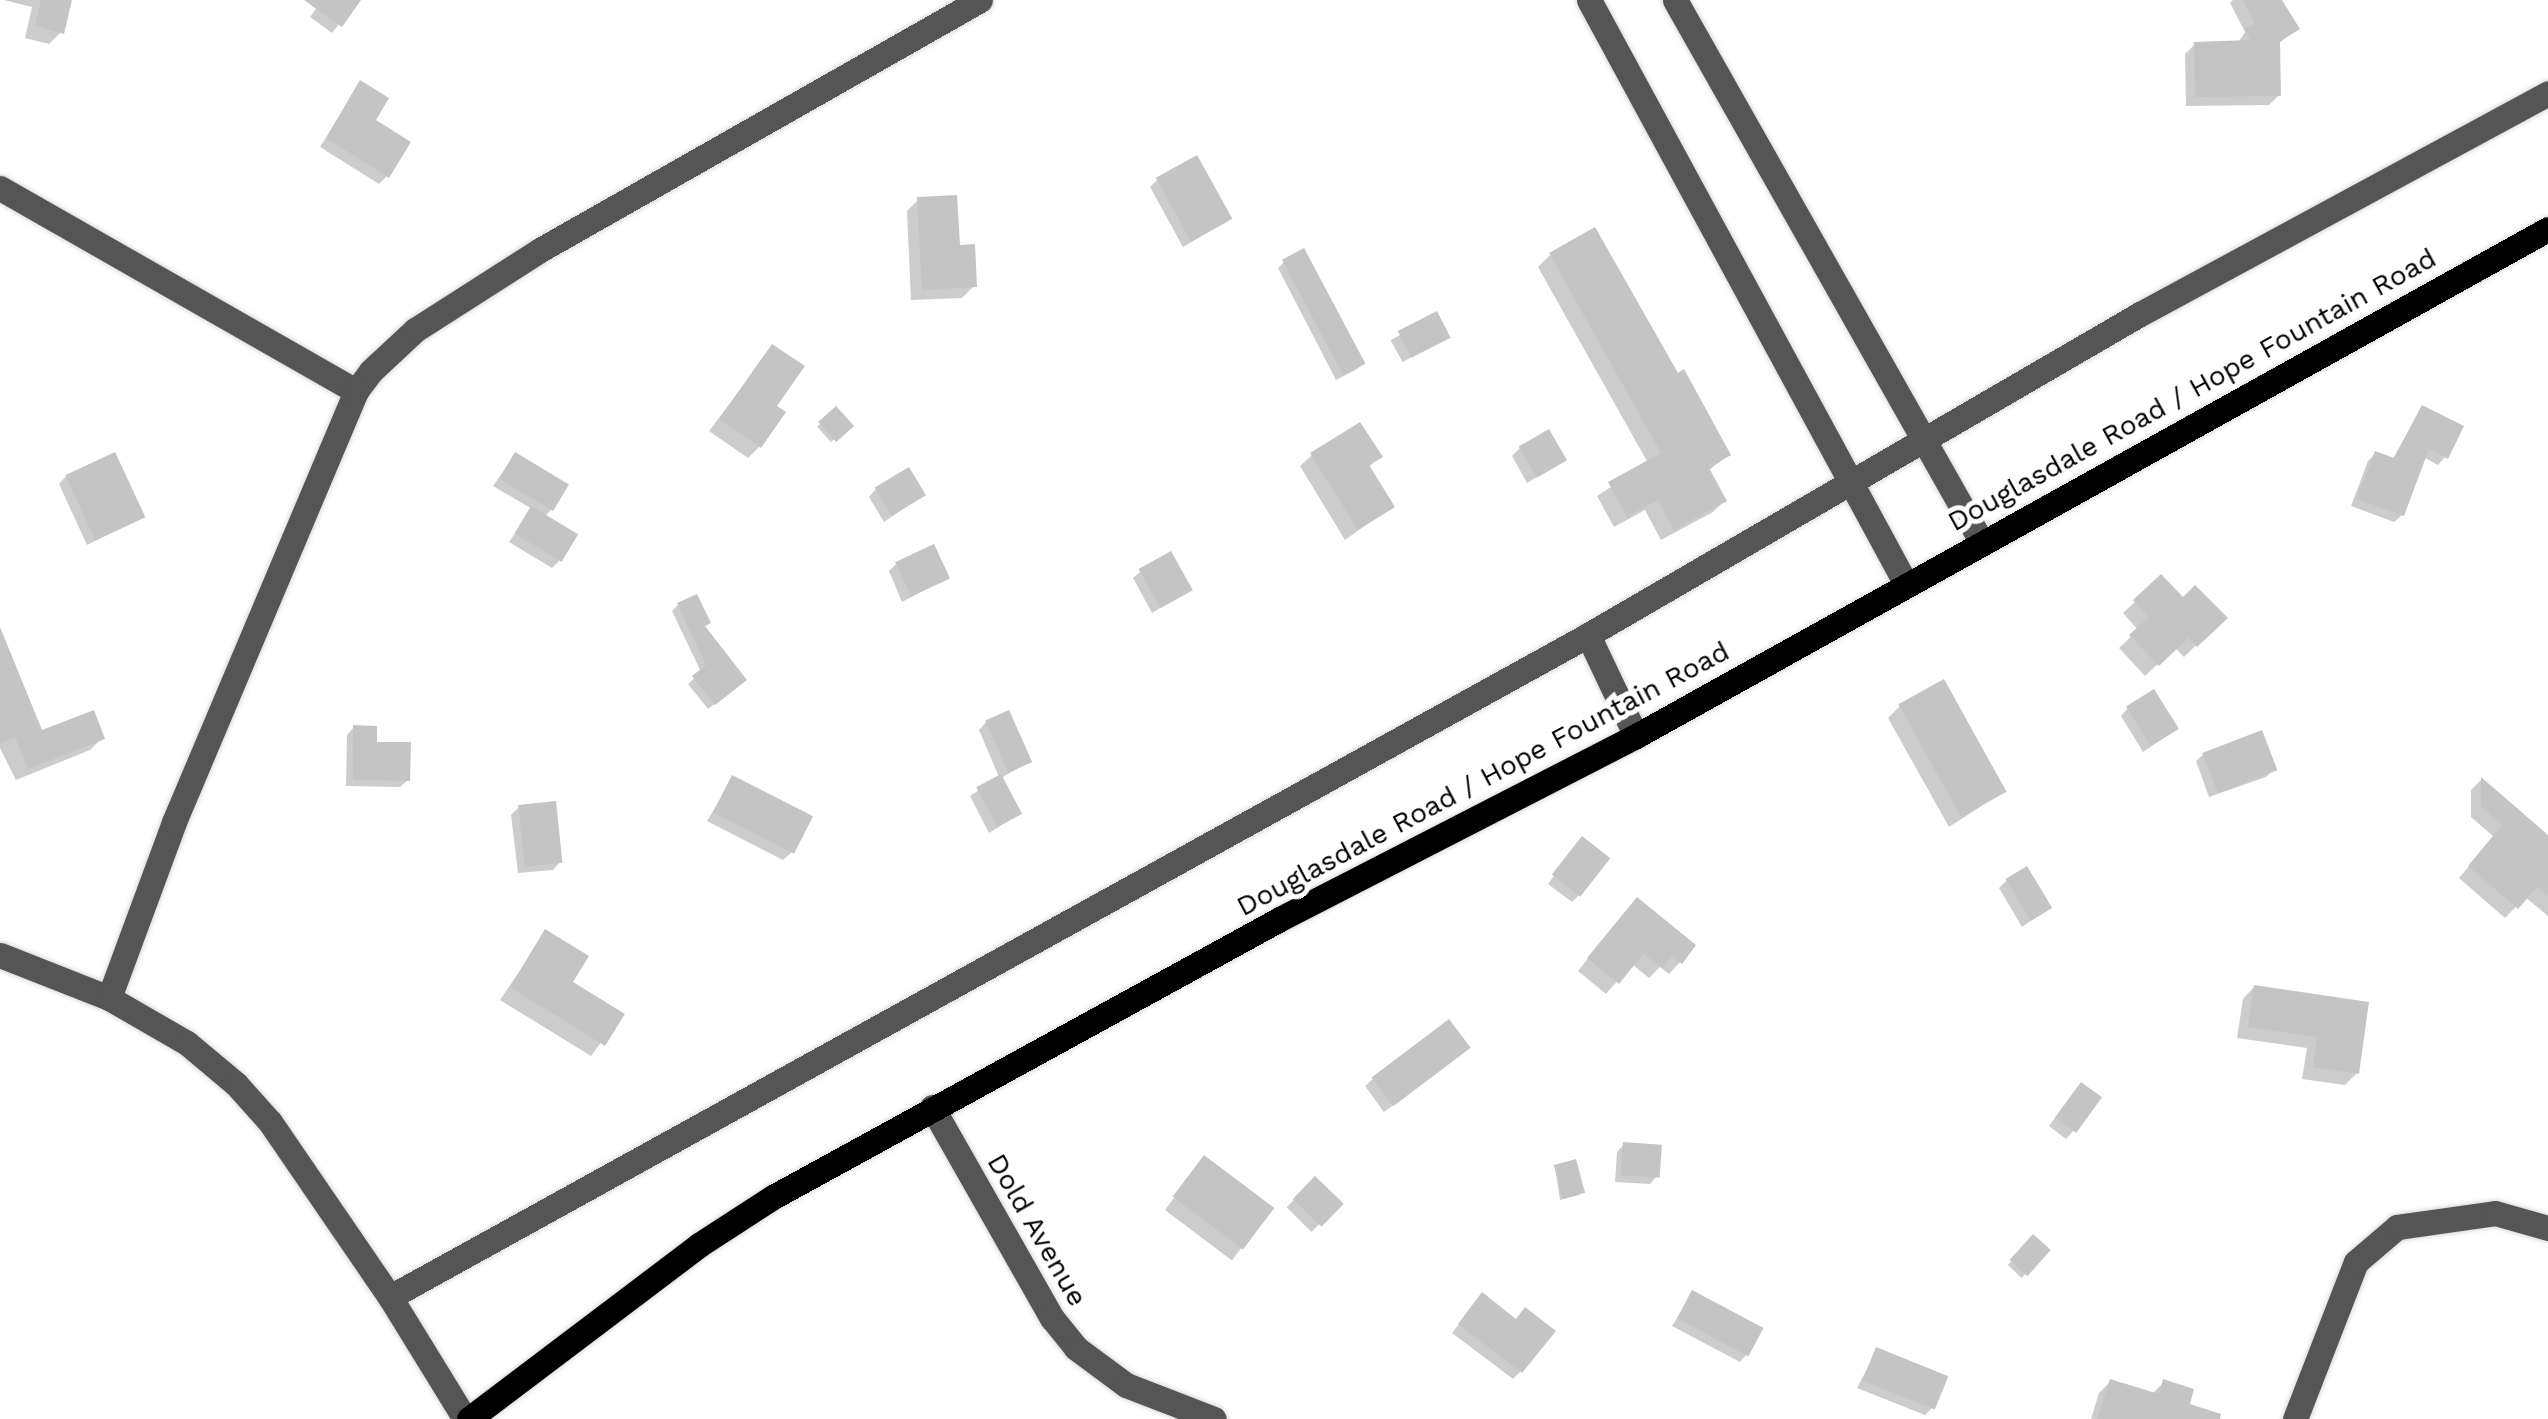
<!DOCTYPE html>
<style>
body{margin:0}
#map{position:relative;width:2548px;height:1419px;overflow:hidden;background:#fff;font-family:"Work Sans",sans-serif}
div>[style]{position:absolute}
[style*='--x']{left:calc(var(--x)*1px);top:calc(var(--y)*1px);width:calc(var(--w)*1px);rotate:calc(var(--a)*1deg)}
.shadow>*{inset:0;background:#0003;transform-origin:0 0}
.building>*{inset:0;background:#c4c4c4;transform-origin:0 0}
.roads{filter:drop-shadow(0 0 2px #dbdbdb) drop-shadow(0 0 2px #dbdbdb)}
.minor>*{height:25px;margin:-12.5px;padding:0 12.5px;transform-origin:12.5px;border-radius:12.5px;background:#555}
.major>*{height:25px;margin:-12.5px;padding:0 12.5px;transform-origin:12.5px;border-radius:12.5px;background:#000}
span{translate:-50% -50%;white-space:nowrap;text-align:center;line-height:1.15;-webkit-text-stroke:10px #fff;paint-order:stroke}
.street-label{font-size:28px;color:#000}
</style>
<div id="map">
<div class="shadow">
<i style="clip-path:polygon(4px 0,69px 0,61px 32px,49px 44px,25px 38px,32px 7px)"></i>
<i style="clip-path:polygon(322px 0,358px 0,332px 33px,310px 17px)"></i>
<i style="clip-path:polygon(2233px 0,2266px 0,2297px 29px,2278px 44px,2279px 95px,2269px 105px,2186px 106px,2185px 54px,2195px 44px,2238px 43px,2245px 32px,2230px 3px)"></i>
<i style="clip-path:polygon(360px 83px,387px 176px,379px 184px,320px 147px)"></i>
<i style="clip-path:polygon(1157px 180px,1229px 219px,1183px 247px,1150px 187px)"></i>
<i style="clip-path:polygon(918px 200px,957px 247px,974px 286px,962px 298px,911px 300px,907px 211px)"></i>
<i style="clip-path:polygon(1550px 255px,1677px 376px,1728px 455px,1708px 471px,1724px 501px,1713px 512px,1661px 540px,1645px 510px,1614px 527px,1597px 496px,1648px 463px,1538px 267px)"></i>
<i style="clip-path:polygon(1284px 262px,1363px 363px,1357px 369px,1336px 380px,1278px 268px)"></i>
<i style="left:1436px;top:315px;width:25px;height:52px;rotate:61deg"></i>
<i style="clip-path:polygon(773px 347px,760px 446px,748px 458px,709px 431px)"></i>
<i style="clip-path:polygon(2422px 408px,2445px 457px,2438px 465px,2423px 457px,2402px 515px,2394px 522px,2351px 506px,2368px 461px,2375px 454px,2392px 460px)"></i>
<i style="left:836px;top:410px;width:21px;height:25px;rotate:49deg"></i>
<i style="clip-path:polygon(1520px 448px,1564px 460px,1527px 483px,1512px 456px)"></i>
<i style="clip-path:polygon(515px 455px,552px 509px,544px 517px,560px 560px,552px 568px,509px 542px,532px 509px,493px 486px)"></i>
<i style="clip-path:polygon(1312px 455px,1379px 457px,1368px 468px,1392px 506px,1345px 540px,1300px 466px)"></i>
<i style="clip-path:polygon(66px 476px,142px 517px,87px 545px,59px 484px)"></i>
<i style="clip-path:polygon(876px 489px,923px 495px,884px 522px,869px 497px)"></i>
<i style="clip-path:polygon(896px 564px,947px 578px,902px 602px,889px 571px)"></i>
<i style="clip-path:polygon(1141px 571px,1189px 590px,1152px 613px,1133px 578px)"></i>
<i style="clip-path:polygon(2182px 600px,2224px 618px,2184px 657px,2175px 648px,2145px 676px,2119px 648px,2138px 630px,2123px 613px,2135px 602px)"></i>
<i style="clip-path:polygon(678px 605px,708px 623px,703px 628px,738px 686px,708px 709px,688px 684px,701px 672px,672px 611px)"></i>
<i style="clip-path:polygon(0 658px,41px 734px,102px 738px,90px 750px,16px 780px,0 748px)"></i>
<i style="clip-path:polygon(1900px 706px,2003px 792px,1949px 827px,1888px 718px)"></i>
<i style="clip-path:polygon(2128px 708px,2176px 729px,2143px 752px,2121px 716px)"></i>
<i style="clip-path:polygon(986px 722px,1029px 762px,1001px 778px,1019px 814px,989px 833px,970px 796px,999px 777px,979px 730px)"></i>
<i style="clip-path:polygon(354px 727px,408px 780px,400px 787px,346px 786px,347px 735px)"></i>
<i style="clip-path:polygon(2204px 754px,2274px 769px,2266px 777px,2209px 797px,2196px 761px)"></i>
<i style="clip-path:polygon(733px 778px,791px 853px,783px 860px,707px 821px)"></i>
<i style="clip-path:polygon(2481px 780px,2548px 838px,2548px 916px,2525px 897px,2505px 918px,2459px 878px,2494px 837px,2471px 817px,2471px 790px)"></i>
<i style="clip-path:polygon(519px 807px,560px 862px,553px 870px,518px 873px,511px 815px)"></i>
<i style="clip-path:polygon(1575px 847px,1579px 895px,1572px 902px,1548px 884px)"></i>
<i style="clip-path:polygon(2007px 880px,2049px 908px,2022px 927px,1999px 888px)"></i>
<i style="clip-path:polygon(1625px 912px,1680px 962px,1669px 974px,1660px 967px,1649px 978px,1632px 964px,1606px 994px,1578px 971px)"></i>
<i style="clip-path:polygon(546px 932px,569px 983px,621px 1015px,591px 1056px,500px 1000px)"></i>
<i style="clip-path:polygon(2254px 987px,2366px 1004px,2357px 1073px,2345px 1085px,2302px 1079px,2307px 1048px,2237px 1038px,2243px 999px)"></i>
<i style="clip-path:polygon(1460px 1055px,1384px 1112px,1365px 1086px,1373px 1079px)"></i>
<i style="clip-path:polygon(2074px 1092px,2073px 1131px,2066px 1139px,2049px 1126px)"></i>
<i style="clip-path:polygon(1624px 1144px,1657px 1176px,1650px 1184px,1615px 1182px,1617px 1152px)"></i>
<i style="left:1204px;top:1158px;width:84px;height:65px;rotate:37deg"></i>
<i style="clip-path:polygon(1555px 1167px,1582px 1192px,1579px 1195px,1560px 1200px)"></i>
<i style="left:1315px;top:1179px;width:35px;height:40px;rotate:45deg"></i>
<i style="left:2033px;top:1238px;width:19px;height:37px;rotate:43deg"></i>
<i style="clip-path:polygon(1693px 1293px,1747px 1354px,1740px 1362px,1672px 1326px)"></i>
<i style="clip-path:polygon(1475px 1303px,1516px 1321px,1520px 1372px,1513px 1379px,1452px 1333px)"></i>
<i style="clip-path:polygon(1877px 1350px,1932px 1408px,1925px 1415px,1857px 1388px)"></i>
<i style="clip-path:polygon(2111px 1381px,2152px 1394px,2164px 1382px,2183px 1419px,2091px 1419px,2099px 1393px)"></i>
</div>
<div class="building">
<i style="clip-path:polygon(41px 0,72px 0,64px 34px,35px 26px)"></i>
<i style="clip-path:polygon(304px 0,361px 0,342px 27px)"></i>
<i style="clip-path:polygon(2243px 0,2282px 0,2300px 29px,2280px 41px,2281px 96px,2195px 97px,2194px 42px,2250px 40px,2245px 28px,2255px 24px)"></i>
<i style="clip-path:polygon(360px 80px,389px 98px,376px 120px,411px 142px,389px 178px,326px 138px)"></i>
<i style="left:1197px;top:155px;width:73px;height:47px;rotate:61deg"></i>
<i style="clip-path:polygon(957px 195px,960px 245px,975px 244px,977px 287px,922px 290px,917px 197px)"></i>
<i style="clip-path:polygon(1595px 227px,1678px 373px,1684px 369px,1731px 455px,1709px 468px,1727px 501px,1674px 530px,1658px 500px,1627px 517px,1608px 482px,1661px 453px,1549px 253px)"></i>
<i style="left:1304px;top:248px;width:131px;height:25px;rotate:62deg"></i>
<i style="left:1437px;top:311px;width:30px;height:44px;rotate:63deg"></i>
<i style="clip-path:polygon(772px 344px,805px 366px,777px 406px,786px 412px,761px 448px,719px 419px)"></i>
<i style="clip-path:polygon(2422px 405px,2464px 426px,2448px 459px,2429px 449px,2404px 516px,2357px 499px,2375px 451px,2394px 458px)"></i>
<i style="left:836px;top:406px;width:27px;height:24px;rotate:48deg"></i>
<i style="clip-path:polygon(1360px 422px,1383px 457px,1369px 465px,1395px 507px,1358px 530px,1310px 453px)"></i>
<i style="left:1549px;top:429px;width:36px;height:35px;rotate:60deg"></i>
<i style="left:115px;top:452px;width:72px;height:55px;rotate:65deg"></i>
<i style="left:515px;top:452px;width:63px;height:31px;rotate:31deg"></i>
<i style="left:909px;top:467px;width:33px;height:40px;rotate:59deg"></i>
<i style="left:531px;top:506px;width:55px;height:32px;rotate:31deg"></i>
<i style="left:934px;top:544px;width:38px;height:43px;rotate:65deg"></i>
<i style="left:1171px;top:551px;width:45px;height:37px;rotate:61deg"></i>
<i style="clip-path:polygon(2161px 574px,2183px 597px,2195px 585px,2228px 618px,2197px 647px,2188px 638px,2159px 666px,2129px 635px,2149px 617px,2133px 600px)"></i>
<i style="clip-path:polygon(697px 594px,711px 623px,705px 626px,747px 680px,715px 705px,692px 676px,706px 665px,677px 603px)"></i>
<i style="clip-path:polygon(0 627px,42px 730px,94px 710px,105px 739px,28px 769px,15px 737px,0 743px)"></i>
<i style="left:1944px;top:679px;width:129px;height:52px;rotate:61deg"></i>
<i style="left:2154px;top:689px;width:47px;height:33px;rotate:58deg"></i>
<i style="left:1009px;top:710px;width:57px;height:26px;rotate:66deg"></i>
<i style="clip-path:polygon(353px 725px,377px 726px,377px 742px,411px 742px,410px 781px,353px 780px)"></i>
<i style="left:2262px;top:730px;width:43px;height:64px;rotate:69deg"></i>
<i style="left:1001px;top:774px;width:45px;height:28px;rotate:62deg"></i>
<i style="left:732px;top:775px;width:91px;height:42px;rotate:27deg"></i>
<i style="clip-path:polygon(2481px 777px,2548px 835px,2548px 896px,2537px 887px,2518px 909px,2468px 866px,2502px 825px,2481px 806px)"></i>
<i style="left:556px;top:801px;width:62px;height:38px;rotate:84deg"></i>
<i style="left:1582px;top:836px;width:36px;height:49px;rotate:38deg"></i>
<i style="left:2027px;top:866px;width:49px;height:25px;rotate:59deg"></i>
<i style="clip-path:polygon(1637px 897px,1696px 945px,1682px 964px,1672px 956px,1662px 968px,1644px 953px,1619px 984px,1587px 958px)"></i>
<i style="clip-path:polygon(545px 929px,589px 956px,573px 982px,625px 1014px,605px 1046px,510px 987px)"></i>
<i style="clip-path:polygon(2254px 985px,2369px 1002px,2359px 1074px,2313px 1067px,2317px 1037px,2248px 1027px)"></i>
<i style="left:1449px;top:1019px;width:36px;height:97px;rotate:53deg"></i>
<i style="left:2081px;top:1082px;width:26px;height:44px;rotate:36deg"></i>
<i style="left:1623px;top:1142px;width:39px;height:33px;rotate:4deg"></i>
<i style="left:1204px;top:1155px;width:88px;height:52px;rotate:37deg"></i>
<i style="left:1576px;top:1159px;width:35px;height:23px;rotate:75deg"></i>
<i style="left:1315px;top:1176px;width:40px;height:32px;rotate:44deg"></i>
<i style="left:2033px;top:1234px;width:24px;height:35px;rotate:42deg"></i>
<i style="left:1692px;top:1290px;width:81px;height:32px;rotate:28deg"></i>
<i style="clip-path:polygon(1482px 1292px,1516px 1319px,1525px 1307px,1556px 1331px,1522px 1373px,1458px 1324px)"></i>
<i style="left:1876px;top:1347px;width:78px;height:36px;rotate:22deg"></i>
<i style="clip-path:polygon(2110px 1379px,2159px 1394px,2163px 1379px,2194px 1389px,2190px 1404px,2221px 1414px,2220px 1419px,2097px 1419px)"></i>
</div>
<div class="roads">
<div class="minor">
<i style="--x:1589;--y:0;--w:664;--a:61.51"></i>
<i style="--x:1675;--y:0;--w:622;--a:60.51"></i>
<i style="--x:0;--y:188;--w:410;--a:29.7"></i>
<i style="--x:1636;--y:736;--w:112;--a:-115.4"></i>
<i style="--x:1588;--y:635;--w:639;--a:-30.18"></i>
<i style="--x:2140;--y:314;--w:464;--a:-28.4"></i>
<i style="--x:0;--y:955;--w:117;--a:21.5"></i>
<i style="--x:109;--y:998;--w:90;--a:30"></i>
<i style="--x:187;--y:1043;--w:64;--a:39.9"></i>
<i style="--x:236;--y:1084;--w:51;--a:48.2"></i>
<i style="--x:270;--y:1122;--w:212;--a:55.6"></i>
<i style="--x:390;--y:1297;--w:143;--a:58.4"></i>
<i style="--x:109;--y:998;--w:188;--a:-69.7"></i>
<i style="--x:174;--y:822;--w:468;--a:-67.1"></i>
<i style="--x:356;--y:391;--w:25;--a:-53"></i>
<i style="--x:371;--y:371;--w:60;--a:-43"></i>
<i style="--x:415;--y:330;--w:148;--a:-32.6"></i>
<i style="--x:540;--y:250;--w:506;--a:-29.6"></i>
<i style="--x:932;--y:1107;--w:243;--a:60.4"></i>
<i style="--x:1052;--y:1318;--w:38;--a:51"></i>
<i style="--x:1076;--y:1348;--w:62;--a:36.5"></i>
<i style="--x:1126;--y:1385;--w:94;--a:21.1"></i>
<i style="--x:390;--y:1297;--w:1369;--a:-28.92"></i>
<i style="--x:2295;--y:1419;--w:168;--a:-68.8"></i>
<i style="--x:2356;--y:1262;--w:54;--a:-40.5"></i>
<i style="--x:2397;--y:1227;--w:99;--a:-8.1"></i>
<i style="--x:2495;--y:1213;--w:55;--a:15.8"></i>
</div>
<div class="major">
<i style="--x:469;--y:1419;--w:288;--a:-37.1"></i>
<i style="--x:699;--y:1245;--w:88;--a:-33"></i>
<i style="--x:773;--y:1197;--w:578;--a:-28.74"></i>
<i style="--x:1280;--y:919;--w:400;--a:-27.2"></i>
<i style="--x:1636;--y:736;--w:1043;--a:-29.07"></i>
</div>
</div>
<div class="street-label">
<span style="left:2192px;top:390px;rotate:-29deg">Douglasdale Road / Hope Fountain Road</span>
<span style="left:1483px;top:779px;rotate:-28deg">Douglasdale Road / Hope Fountain Road</span>
<span style="left:1037px;top:1230px;rotate:60deg">Dold Avenue</span>
</div>
</div>
